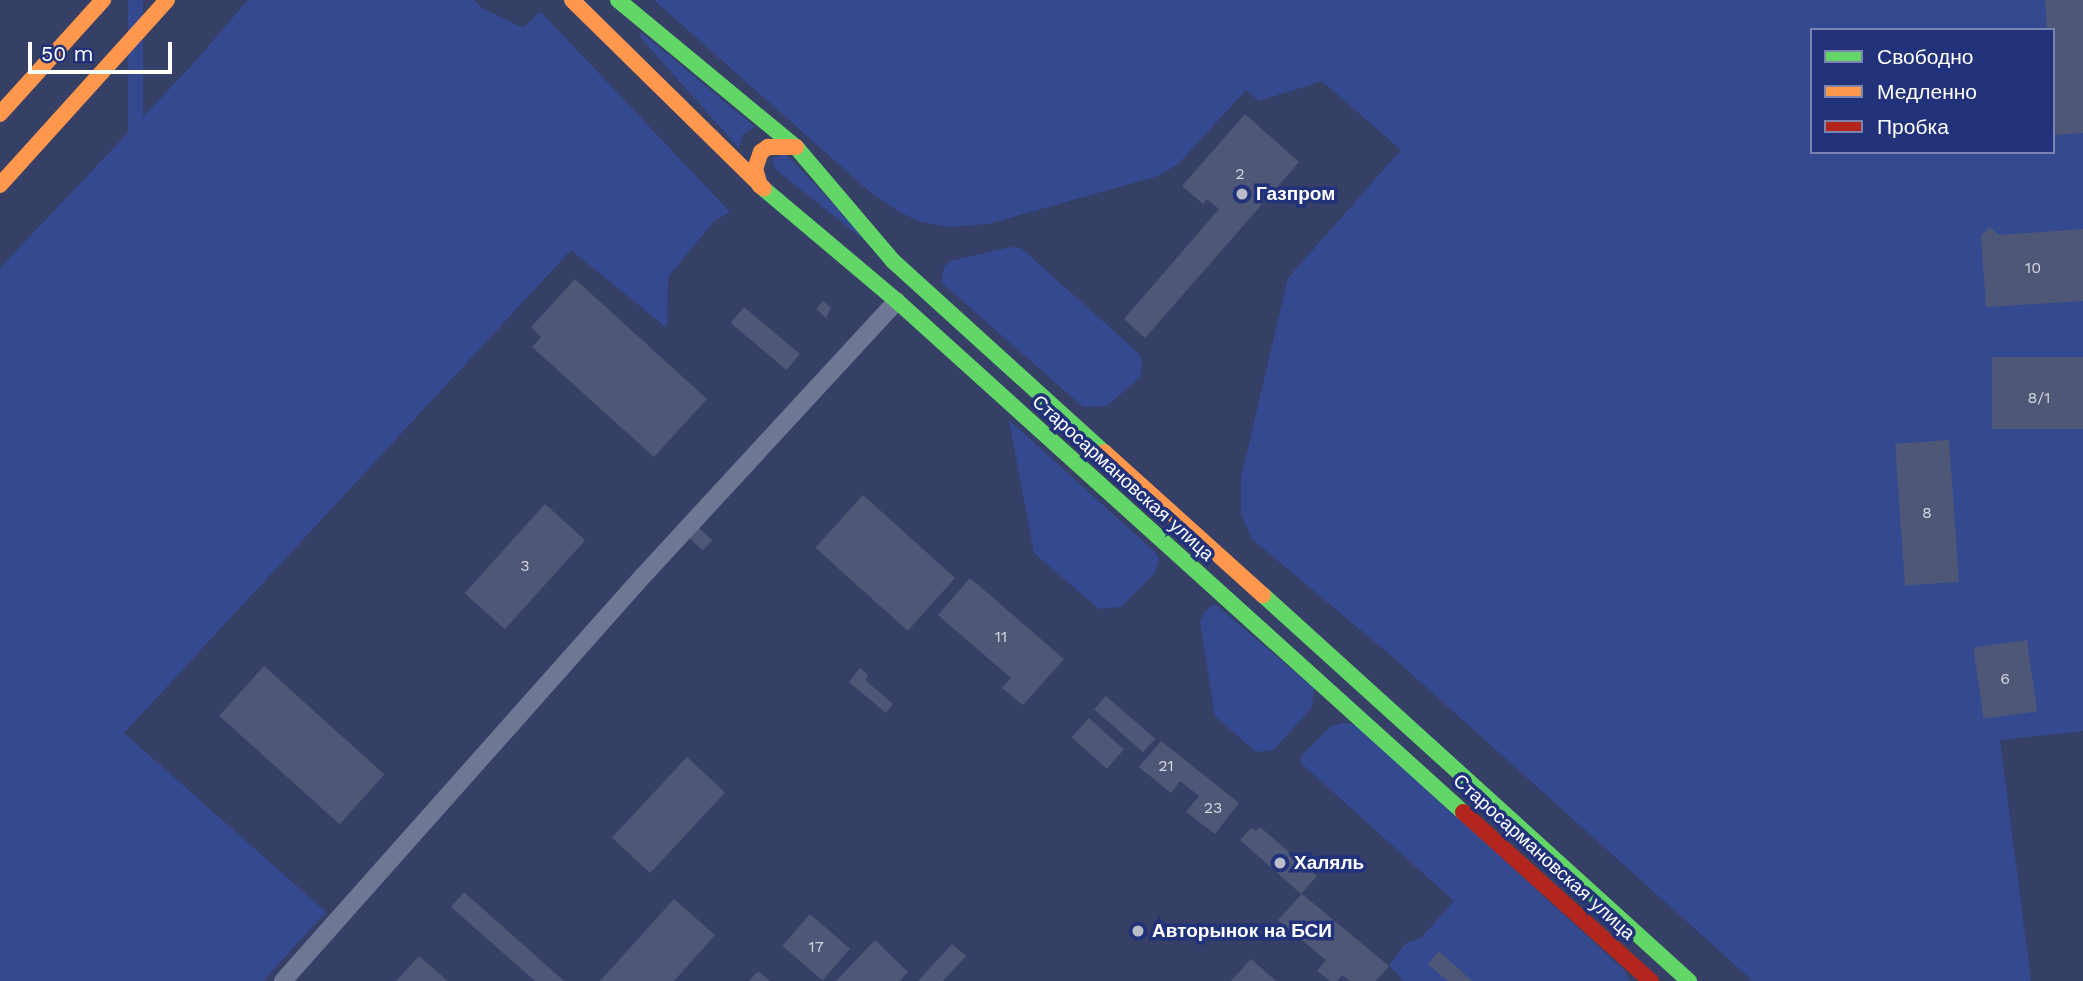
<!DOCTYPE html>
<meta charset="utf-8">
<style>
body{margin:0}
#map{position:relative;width:2083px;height:981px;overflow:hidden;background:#363f66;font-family:"Work Sans",sans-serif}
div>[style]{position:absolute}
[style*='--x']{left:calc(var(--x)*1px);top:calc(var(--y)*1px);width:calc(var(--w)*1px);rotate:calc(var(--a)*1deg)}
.green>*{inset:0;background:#354991;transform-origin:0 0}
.building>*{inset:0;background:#4f5776;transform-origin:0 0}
.street>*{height:18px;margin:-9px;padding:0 9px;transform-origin:9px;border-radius:9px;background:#707795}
.fast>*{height:16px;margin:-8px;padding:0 8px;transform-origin:8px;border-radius:8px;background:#63d668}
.slow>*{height:16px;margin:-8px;padding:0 8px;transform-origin:8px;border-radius:8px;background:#ff974d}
.jam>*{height:16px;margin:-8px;padding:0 8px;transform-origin:8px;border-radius:8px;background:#b3261e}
.dots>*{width:19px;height:19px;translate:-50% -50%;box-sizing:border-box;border:4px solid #22327a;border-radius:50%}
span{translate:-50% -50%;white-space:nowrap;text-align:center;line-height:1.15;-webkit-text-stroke:7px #22327a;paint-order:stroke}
.number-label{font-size:16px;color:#d3d5dd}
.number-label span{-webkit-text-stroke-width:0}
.poi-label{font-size:19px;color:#fff;font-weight:700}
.left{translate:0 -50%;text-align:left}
.street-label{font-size:19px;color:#fff}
.legend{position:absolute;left:1810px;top:28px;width:245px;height:126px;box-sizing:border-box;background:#22327a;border:2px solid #7a84af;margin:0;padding:9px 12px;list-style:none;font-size:21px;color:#fff}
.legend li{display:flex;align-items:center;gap:14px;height:35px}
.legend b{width:35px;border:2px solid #7a84af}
.scale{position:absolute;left:28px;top:42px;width:144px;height:32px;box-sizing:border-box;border:4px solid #fff;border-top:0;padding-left:9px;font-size:21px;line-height:24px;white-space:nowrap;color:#fff;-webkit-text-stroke:5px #22327a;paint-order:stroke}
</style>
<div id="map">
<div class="green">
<i style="left:128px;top:0;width:15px;height:191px"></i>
<i style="clip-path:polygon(248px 0,474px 0,482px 8px,523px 28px,540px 11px,730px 212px,714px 221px,668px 277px,667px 328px,571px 250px,124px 733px,326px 912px,263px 981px,0 981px,0 268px,193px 64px)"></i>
<i style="clip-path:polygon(evenodd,654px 0,2083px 0,2083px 731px,2000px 740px,2031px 981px,1753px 981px,1395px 659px,1252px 539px,1241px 514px,1241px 478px,1288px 278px,1401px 150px,1322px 81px,1259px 101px,1246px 90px,1178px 164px,1158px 176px,988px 224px,950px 227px,922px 222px,901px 213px,870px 192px,654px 0,1812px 30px,2053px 30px,2053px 152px,1812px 152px,1812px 30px)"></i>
<i style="clip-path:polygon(642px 33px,755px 127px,743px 134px,739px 148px,639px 36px)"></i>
<i style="clip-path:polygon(786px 154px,878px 251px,775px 169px,772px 158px)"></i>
<i style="clip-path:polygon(1011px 247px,1021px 248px,1136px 351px,1142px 360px,1140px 377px,1107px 406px,1083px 407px,941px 282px,944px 267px,950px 261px)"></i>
<i style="clip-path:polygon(1009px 420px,1155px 552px,1159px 559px,1155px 573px,1121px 607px,1099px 609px,1034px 553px)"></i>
<i style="clip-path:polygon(1215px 604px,1314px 688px,1312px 707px,1274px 750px,1256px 752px,1215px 716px,1200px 622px,1205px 611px)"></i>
<i style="clip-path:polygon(1343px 723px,1358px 725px,1624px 970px,1630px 981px,1404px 981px,1389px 966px,1406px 943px,1421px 938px,1454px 901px,1301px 763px,1301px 756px,1331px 726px)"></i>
</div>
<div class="building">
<i style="clip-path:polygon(2045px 0,2083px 0,2083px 133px,2055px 135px,2053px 30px,2047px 30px)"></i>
<i style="clip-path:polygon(1245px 114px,1299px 162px,1145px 338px,1124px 319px,1219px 209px,1207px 199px,1203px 204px,1182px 186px)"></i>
<i style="clip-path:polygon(1990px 227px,1999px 235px,2083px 229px,2083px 301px,1986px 307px,1981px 236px)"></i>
<i style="clip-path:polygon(575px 279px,707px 399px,654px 457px,532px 347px,541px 337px,531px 327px)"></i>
<i style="clip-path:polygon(823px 301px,831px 308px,826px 318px,816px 309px)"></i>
<i style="left:744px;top:307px;width:73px;height:21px;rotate:40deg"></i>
<i style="left:2083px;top:357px;width:72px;height:91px;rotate:90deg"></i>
<i style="left:1949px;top:440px;width:142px;height:54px;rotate:86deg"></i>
<i style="left:863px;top:495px;width:124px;height:71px;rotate:42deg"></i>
<i style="left:545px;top:504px;width:54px;height:120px;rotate:42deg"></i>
<i style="left:699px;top:528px;width:18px;height:14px;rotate:43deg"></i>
<i style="clip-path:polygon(970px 578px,1064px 659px,1023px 705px,1002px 688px,1011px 678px,938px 615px)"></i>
<i style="left:2027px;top:640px;width:72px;height:54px;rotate:82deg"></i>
<i style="left:264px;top:666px;width:162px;height:67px;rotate:42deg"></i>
<i style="clip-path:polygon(860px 668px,868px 675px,865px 680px,893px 704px,886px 713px,849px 682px)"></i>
<i style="left:1106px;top:696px;width:65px;height:18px;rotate:41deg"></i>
<i style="left:1089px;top:718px;width:47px;height:26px;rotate:42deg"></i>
<i style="clip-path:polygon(1161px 741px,1239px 803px,1215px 834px,1186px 812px,1199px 796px,1180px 781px,1171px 793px,1139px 767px)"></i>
<i style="left:687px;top:757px;width:52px;height:110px;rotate:43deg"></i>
<i style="clip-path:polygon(1260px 827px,1317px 876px,1301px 894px,1240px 840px,1251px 828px,1256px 831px)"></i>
<i style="clip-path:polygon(464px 892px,564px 981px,535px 981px,451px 907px)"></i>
<i style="clip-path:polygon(1302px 894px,1389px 966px,1376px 981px,1350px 981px,1342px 975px,1337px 981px,1330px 981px,1317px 971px,1326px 960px,1278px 920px)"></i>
<i style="clip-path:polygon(674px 899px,715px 935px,674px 981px,600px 981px)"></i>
<i style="left:810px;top:914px;width:53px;height:42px;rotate:41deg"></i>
<i style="clip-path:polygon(875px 940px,908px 972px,900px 981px,836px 981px)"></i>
<i style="clip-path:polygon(952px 944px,966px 956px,943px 981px,918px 981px)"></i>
<i style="clip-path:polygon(1439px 951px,1472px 981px,1448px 981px,1428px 964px)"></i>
<i style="clip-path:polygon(419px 956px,448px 981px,396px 981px)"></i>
<i style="clip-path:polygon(1251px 959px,1276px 981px,1231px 981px)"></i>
<i style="clip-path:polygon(758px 971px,770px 981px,749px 981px)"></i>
</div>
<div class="street">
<i style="--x:283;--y:981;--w:542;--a:-48.37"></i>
<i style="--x:643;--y:576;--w:374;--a:-47.3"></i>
</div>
<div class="fast">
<i style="--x:618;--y:0;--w:231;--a:39.6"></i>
<i style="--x:796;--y:147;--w:150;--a:49.6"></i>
<i style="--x:893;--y:261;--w:285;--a:42.2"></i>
<i style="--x:764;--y:189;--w:174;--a:40.1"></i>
<i style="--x:897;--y:301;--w:763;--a:42.08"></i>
<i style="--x:1263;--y:595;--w:575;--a:42.18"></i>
</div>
<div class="slow">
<i style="--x:572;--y:0;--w:269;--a:44.5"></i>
<i style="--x:0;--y:114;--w:154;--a:-47.9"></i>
<i style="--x:0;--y:185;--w:249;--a:-47.9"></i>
<i style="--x:760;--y:186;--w:18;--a:-106"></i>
<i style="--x:755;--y:169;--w:18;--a:-71"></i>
<i style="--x:761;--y:152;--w:9;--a:-36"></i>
<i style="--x:768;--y:147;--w:28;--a:0"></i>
<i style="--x:1104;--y:452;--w:214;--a:42"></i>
</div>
<div class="jam">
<i style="--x:1463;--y:812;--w:253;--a:42"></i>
</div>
<div class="dots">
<i style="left:1242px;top:194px;background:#b9bcc9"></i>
<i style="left:1280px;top:863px;background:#b9bcc9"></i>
<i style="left:1138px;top:931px;background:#b9bcc9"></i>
</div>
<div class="number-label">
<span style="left:1240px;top:174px">2</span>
<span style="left:2033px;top:268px">10</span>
<span style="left:2039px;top:398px">8/1</span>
<span style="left:1927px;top:513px">8</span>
<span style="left:525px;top:566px">3</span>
<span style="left:1001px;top:637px">11</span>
<span style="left:2005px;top:679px">6</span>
<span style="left:1166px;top:766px">21</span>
<span style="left:1213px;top:808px">23</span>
<span style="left:816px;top:947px">17</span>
</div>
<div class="poi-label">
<span class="left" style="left:1256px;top:194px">Газпром</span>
<span class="left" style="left:1294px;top:863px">Халяль</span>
<span class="left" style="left:1152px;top:931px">Авторынок на БСИ</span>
</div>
<div class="street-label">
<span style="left:1123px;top:478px;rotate:42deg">Старосармановская улица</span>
<span style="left:1544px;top:857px;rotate:42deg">Старосармановская улица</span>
</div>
<ul class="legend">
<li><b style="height:9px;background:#63d668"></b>Свободно</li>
<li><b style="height:9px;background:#ff974d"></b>Медленно</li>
<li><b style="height:9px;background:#b3261e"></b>Пробка</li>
</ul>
<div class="scale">50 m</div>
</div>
